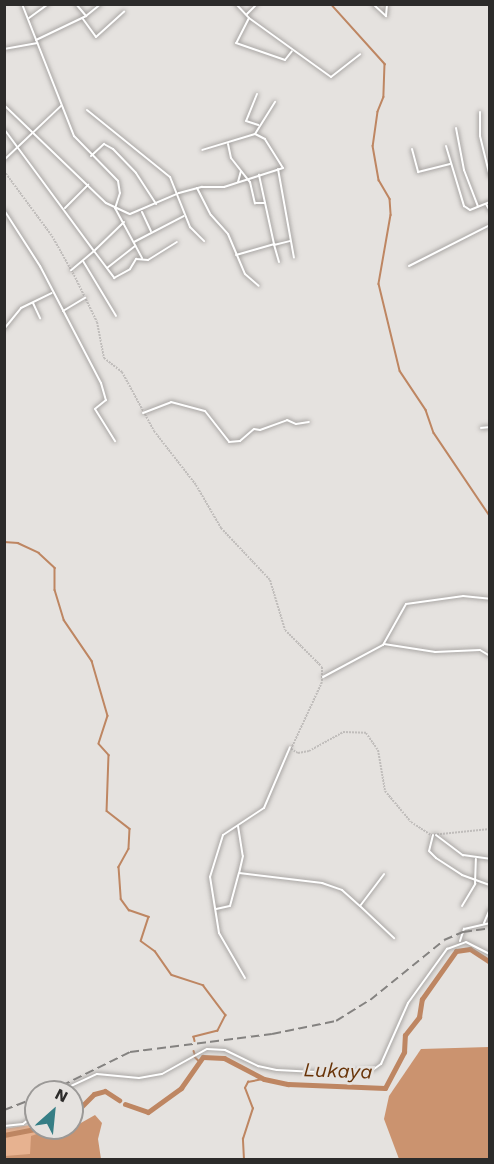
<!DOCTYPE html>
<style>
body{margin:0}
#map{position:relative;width:494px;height:1164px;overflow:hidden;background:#e5e2df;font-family:"Work Sans",sans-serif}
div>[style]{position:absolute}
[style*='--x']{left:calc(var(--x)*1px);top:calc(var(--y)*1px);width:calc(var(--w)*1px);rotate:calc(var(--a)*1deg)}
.green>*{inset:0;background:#e7b290}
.forest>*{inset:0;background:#cb936f}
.stream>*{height:1.5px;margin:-0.75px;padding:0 0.75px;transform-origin:0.75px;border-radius:0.75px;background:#be8662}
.river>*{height:5px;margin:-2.5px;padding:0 2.5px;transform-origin:2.5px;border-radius:2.5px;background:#be8662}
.street-tunnel>*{height:2px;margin-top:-1px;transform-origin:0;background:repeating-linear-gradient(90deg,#c0bdbb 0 2px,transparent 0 3px)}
.roads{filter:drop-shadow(0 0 2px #9e9b99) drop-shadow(0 0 2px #9e9b99)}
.street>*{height:2px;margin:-1px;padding:0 1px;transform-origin:1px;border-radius:1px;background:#fff}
.rail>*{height:1.5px;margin-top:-0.75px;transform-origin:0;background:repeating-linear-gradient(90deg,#848280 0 9px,transparent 0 13.5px)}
span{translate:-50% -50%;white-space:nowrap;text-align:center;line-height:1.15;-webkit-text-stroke:5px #e5e2df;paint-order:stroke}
.water-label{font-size:20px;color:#683307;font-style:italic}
.frame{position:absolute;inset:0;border:6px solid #2c2b2a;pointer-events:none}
.north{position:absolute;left:24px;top:1080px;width:60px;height:60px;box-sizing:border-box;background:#e5e2df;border:2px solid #9b9997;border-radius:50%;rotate:27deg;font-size:16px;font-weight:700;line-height:24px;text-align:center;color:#2c2b2a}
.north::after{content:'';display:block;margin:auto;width:21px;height:27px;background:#367e85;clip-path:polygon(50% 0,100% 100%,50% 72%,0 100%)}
</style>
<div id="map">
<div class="green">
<i style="clip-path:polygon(36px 1124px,36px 1128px,72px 1128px,101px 1159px,5px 1159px,4px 1129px)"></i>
</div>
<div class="forest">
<i style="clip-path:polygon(489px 1047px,489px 1159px,399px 1159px,384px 1119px,389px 1096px,421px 1049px)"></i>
<i style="clip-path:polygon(95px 1115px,102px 1123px,98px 1139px,101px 1159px,5px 1159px,5px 1156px,30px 1154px,31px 1136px,54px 1128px,72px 1128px)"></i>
</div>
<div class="stream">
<i style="--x:331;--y:4;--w:81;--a:48"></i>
<i style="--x:385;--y:64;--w:33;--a:92"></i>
<i style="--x:384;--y:97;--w:16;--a:112"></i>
<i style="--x:378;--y:112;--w:34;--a:98"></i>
<i style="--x:373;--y:146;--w:35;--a:80"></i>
<i style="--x:379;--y:180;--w:22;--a:60"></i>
<i style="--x:390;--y:199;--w:16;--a:86"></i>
<i style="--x:391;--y:215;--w:70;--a:99.9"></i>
<i style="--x:379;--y:284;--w:89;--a:76.4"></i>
<i style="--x:400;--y:371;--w:47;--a:56.3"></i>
<i style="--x:426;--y:410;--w:24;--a:71"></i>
<i style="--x:434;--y:433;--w:100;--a:56"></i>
<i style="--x:4;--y:542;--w:14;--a:4"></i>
<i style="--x:18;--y:543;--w:23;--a:25"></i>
<i style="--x:39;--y:553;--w:22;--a:43"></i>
<i style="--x:55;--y:568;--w:22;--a:90"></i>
<i style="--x:55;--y:590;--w:31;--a:73"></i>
<i style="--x:64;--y:620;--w:50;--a:55.7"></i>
<i style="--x:92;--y:661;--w:57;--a:73.8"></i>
<i style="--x:108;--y:716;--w:29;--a:108"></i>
<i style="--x:99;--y:744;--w:15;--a:48"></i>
<i style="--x:109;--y:755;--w:56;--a:92"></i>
<i style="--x:107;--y:811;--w:29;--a:38"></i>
<i style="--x:130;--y:829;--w:20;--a:93"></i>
<i style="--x:129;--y:849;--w:21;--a:119"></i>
<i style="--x:119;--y:867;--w:32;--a:86"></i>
<i style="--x:121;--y:899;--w:14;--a:54"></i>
<i style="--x:129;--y:910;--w:21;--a:19"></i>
<i style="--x:149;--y:917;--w:25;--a:108"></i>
<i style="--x:141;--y:941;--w:17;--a:36"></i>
<i style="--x:155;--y:951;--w:29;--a:55"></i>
<i style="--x:172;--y:975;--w:33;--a:18"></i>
<i style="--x:203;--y:985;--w:38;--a:53"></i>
<i style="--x:226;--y:1015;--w:18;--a:117"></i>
<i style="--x:218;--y:1031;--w:25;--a:166"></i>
<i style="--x:194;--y:1037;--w:4;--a:76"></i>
<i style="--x:194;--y:1051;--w:3;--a:72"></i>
<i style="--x:195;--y:1057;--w:7;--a:45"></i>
<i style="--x:244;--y:1160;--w:21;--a:-93"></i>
<i style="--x:243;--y:1139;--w:32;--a:-72"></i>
<i style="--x:253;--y:1109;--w:22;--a:-111"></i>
<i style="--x:245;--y:1088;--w:7;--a:-63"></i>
<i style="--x:248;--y:1082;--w:16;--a:-11"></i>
</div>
<div class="river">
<i style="--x:125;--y:1104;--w:24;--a:19"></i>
<i style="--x:148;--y:1112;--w:41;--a:-36"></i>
<i style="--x:181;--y:1088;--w:38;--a:-55"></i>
<i style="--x:203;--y:1057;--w:21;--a:3"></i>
<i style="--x:224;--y:1058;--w:45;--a:27.7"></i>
<i style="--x:264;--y:1079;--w:25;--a:12"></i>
<i style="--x:288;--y:1084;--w:97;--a:2.4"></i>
<i style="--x:385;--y:1088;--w:41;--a:-62.2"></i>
<i style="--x:404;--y:1052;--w:17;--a:-87"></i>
<i style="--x:405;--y:1035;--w:23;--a:-52"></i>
<i style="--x:419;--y:1017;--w:18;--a:-81"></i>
<i style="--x:422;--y:999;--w:59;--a:-54.7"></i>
<i style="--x:456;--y:951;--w:14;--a:-8"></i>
<i style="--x:470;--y:949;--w:24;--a:33"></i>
<i style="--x:72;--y:1116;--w:31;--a:-45"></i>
<i style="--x:94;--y:1094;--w:11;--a:-15"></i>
<i style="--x:105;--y:1091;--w:17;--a:33"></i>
<i style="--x:4;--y:1135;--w:38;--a:-11"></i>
</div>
<div class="street-tunnel">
<i style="--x:4;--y:171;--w:81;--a:53.6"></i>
<i style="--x:52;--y:236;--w:45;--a:60.6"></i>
<i style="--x:74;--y:275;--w:52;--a:63.9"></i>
<i style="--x:97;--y:322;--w:37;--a:79"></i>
<i style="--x:104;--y:358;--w:23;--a:38"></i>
<i style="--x:122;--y:372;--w:67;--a:61.5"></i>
<i style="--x:154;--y:431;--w:68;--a:52.1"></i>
<i style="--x:196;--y:485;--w:50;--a:59.8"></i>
<i style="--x:221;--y:528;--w:71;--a:46.7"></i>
<i style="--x:270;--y:580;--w:52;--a:73.3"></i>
<i style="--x:285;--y:630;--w:52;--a:45"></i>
<i style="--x:322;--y:667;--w:15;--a:90"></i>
<i style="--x:322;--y:682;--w:74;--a:114.8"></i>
<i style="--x:291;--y:749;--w:8;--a:30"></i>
<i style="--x:298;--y:753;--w:11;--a:-10"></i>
<i style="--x:309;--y:751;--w:39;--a:-29"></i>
<i style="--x:343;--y:732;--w:23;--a:2"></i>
<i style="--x:366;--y:733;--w:21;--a:55"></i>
<i style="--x:378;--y:750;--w:42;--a:80.3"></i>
<i style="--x:385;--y:791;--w:40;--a:50"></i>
<i style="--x:411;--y:822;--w:24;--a:33"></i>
<i style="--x:431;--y:835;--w:59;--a:-5.8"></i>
</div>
<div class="roads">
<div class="street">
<i style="--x:22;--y:4;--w:142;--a:68.5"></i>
<i style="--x:74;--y:136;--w:63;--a:45.6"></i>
<i style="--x:118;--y:181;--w:12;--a:81"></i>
<i style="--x:120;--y:193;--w:16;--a:108"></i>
<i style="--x:76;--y:4;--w:16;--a:50"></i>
<i style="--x:236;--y:4;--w:19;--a:47"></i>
<i style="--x:249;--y:18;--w:28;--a:117"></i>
<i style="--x:236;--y:43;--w:52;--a:19.1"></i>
<i style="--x:285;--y:60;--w:11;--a:-52"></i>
<i style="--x:373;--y:4;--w:18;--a:43"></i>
<i style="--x:247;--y:14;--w:14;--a:-45"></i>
<i style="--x:386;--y:16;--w:12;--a:-85"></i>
<i style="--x:29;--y:18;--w:24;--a:-36"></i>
<i style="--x:249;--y:18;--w:101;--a:35.7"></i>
<i style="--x:331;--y:77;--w:37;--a:-38"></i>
<i style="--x:83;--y:19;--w:22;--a:54"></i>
<i style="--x:96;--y:37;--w:38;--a:-42"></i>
<i style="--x:36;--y:40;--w:55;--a:-25.6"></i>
<i style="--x:86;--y:16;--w:19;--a:-39"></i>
<i style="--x:4;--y:49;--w:34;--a:-10"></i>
<i style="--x:257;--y:94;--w:29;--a:112"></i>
<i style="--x:246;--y:121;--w:13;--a:18"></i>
<i style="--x:4;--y:105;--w:141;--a:43.9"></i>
<i style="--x:106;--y:203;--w:26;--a:25"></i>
<i style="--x:130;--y:214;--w:53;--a:-23.2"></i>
<i style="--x:179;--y:193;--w:24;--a:-15"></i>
<i style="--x:202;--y:187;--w:22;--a:0"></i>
<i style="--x:224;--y:187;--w:62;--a:-17.9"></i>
<i style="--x:283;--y:168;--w:34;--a:-122"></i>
<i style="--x:265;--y:139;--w:11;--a:-153"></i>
<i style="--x:255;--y:134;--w:55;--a:163.2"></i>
<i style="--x:87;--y:110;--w:107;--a:38.9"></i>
<i style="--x:170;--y:177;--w:54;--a:68.2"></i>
<i style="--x:190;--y:227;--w:20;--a:45"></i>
<i style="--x:480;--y:112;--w:24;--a:90"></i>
<i style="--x:480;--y:136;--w:42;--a:76.3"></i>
<i style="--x:456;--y:128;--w:43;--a:79.2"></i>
<i style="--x:464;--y:170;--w:39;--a:69"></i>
<i style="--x:4;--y:129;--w:152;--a:53.6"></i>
<i style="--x:94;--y:251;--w:30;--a:140"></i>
<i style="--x:255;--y:134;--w:38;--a:-58"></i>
<i style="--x:228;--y:144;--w:14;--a:78"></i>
<i style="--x:231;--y:158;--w:31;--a:52"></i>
<i style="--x:250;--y:182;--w:22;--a:77"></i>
<i style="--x:255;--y:203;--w:10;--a:0"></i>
<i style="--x:446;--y:146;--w:63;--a:73.3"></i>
<i style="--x:464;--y:206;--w:7;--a:34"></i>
<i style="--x:470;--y:210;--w:22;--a:-22"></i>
<i style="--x:412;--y:149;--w:24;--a:75"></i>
<i style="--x:418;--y:172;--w:33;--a:-14"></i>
<i style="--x:91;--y:156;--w:18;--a:-43"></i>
<i style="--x:104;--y:144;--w:10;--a:29"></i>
<i style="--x:113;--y:149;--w:33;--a:46"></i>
<i style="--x:136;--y:173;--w:37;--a:57"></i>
<i style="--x:4;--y:160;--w:79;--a:-43.5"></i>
<i style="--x:278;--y:169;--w:90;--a:79.8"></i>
<i style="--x:238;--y:182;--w:11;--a:-75"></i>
<i style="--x:197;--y:188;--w:30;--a:63"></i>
<i style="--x:211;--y:215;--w:25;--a:48"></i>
<i style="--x:228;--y:234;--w:43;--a:67"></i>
<i style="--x:245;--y:274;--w:18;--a:41"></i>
<i style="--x:486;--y:204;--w:8;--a:60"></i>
<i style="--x:65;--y:208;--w:33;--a:-45"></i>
<i style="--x:115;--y:208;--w:57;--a:61.6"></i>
<i style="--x:4;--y:210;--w:67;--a:57.3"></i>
<i style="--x:40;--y:266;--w:132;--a:62.5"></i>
<i style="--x:101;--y:383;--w:18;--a:74"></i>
<i style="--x:106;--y:400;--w:14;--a:141"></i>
<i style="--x:95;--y:409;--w:38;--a:58"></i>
<i style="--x:142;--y:212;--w:21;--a:65"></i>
<i style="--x:124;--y:222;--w:42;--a:136"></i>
<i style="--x:94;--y:251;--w:34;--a:53"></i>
<i style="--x:114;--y:278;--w:18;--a:-29"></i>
<i style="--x:130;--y:269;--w:12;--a:-59"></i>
<i style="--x:136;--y:259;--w:12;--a:5"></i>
<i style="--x:148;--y:260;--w:34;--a:-32"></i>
<i style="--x:134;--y:242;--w:56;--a:-27.5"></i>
<i style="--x:236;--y:255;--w:40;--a:-16"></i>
<i style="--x:274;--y:244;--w:71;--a:-102.3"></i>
<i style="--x:83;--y:261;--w:64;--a:59"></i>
<i style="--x:279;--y:262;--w:18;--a:-106"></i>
<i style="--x:274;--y:245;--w:16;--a:-14"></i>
<i style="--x:409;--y:266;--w:91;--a:-26.8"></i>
<i style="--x:107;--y:268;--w:36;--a:-38"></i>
<i style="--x:33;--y:303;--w:17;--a:65"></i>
<i style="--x:63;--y:311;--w:26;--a:-31"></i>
<i style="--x:4;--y:329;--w:27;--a:-51"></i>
<i style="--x:21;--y:308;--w:34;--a:-26"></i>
<i style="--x:143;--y:413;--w:30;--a:-21"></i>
<i style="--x:171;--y:402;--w:35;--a:15"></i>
<i style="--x:205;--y:411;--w:39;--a:52"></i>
<i style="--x:229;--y:442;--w:11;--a:-5"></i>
<i style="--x:240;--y:441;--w:18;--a:-41"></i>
<i style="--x:254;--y:429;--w:6;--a:9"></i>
<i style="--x:260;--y:430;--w:29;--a:-20"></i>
<i style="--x:287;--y:420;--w:10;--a:24"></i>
<i style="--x:296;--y:424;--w:13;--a:-9"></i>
<i style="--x:481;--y:428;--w:9;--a:-6"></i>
<i style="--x:384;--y:644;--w:52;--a:8.9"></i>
<i style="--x:435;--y:652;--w:45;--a:-2.5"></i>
<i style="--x:480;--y:650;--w:12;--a:31"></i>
<i style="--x:323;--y:677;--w:68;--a:-28.1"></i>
<i style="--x:383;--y:645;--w:47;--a:-60.7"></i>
<i style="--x:406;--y:604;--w:58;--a:-8"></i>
<i style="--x:463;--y:596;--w:27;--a:6"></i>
<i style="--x:238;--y:826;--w:30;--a:81"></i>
<i style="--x:243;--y:856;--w:17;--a:103"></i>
<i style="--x:433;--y:835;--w:16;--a:104"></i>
<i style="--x:429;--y:851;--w:10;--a:45"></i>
<i style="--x:436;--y:858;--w:31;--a:33"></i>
<i style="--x:462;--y:875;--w:30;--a:20"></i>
<i style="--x:436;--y:835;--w:34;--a:37"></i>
<i style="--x:463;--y:855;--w:27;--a:8"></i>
<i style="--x:360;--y:906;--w:47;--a:43.3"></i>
<i style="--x:462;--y:906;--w:26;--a:-59"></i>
<i style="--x:475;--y:884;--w:25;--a:-88"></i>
<i style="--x:216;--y:909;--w:14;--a:-12"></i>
<i style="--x:230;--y:906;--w:34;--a:-75"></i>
<i style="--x:239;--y:873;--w:84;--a:6.9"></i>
<i style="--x:322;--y:883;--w:21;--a:19"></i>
<i style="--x:342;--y:890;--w:24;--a:42"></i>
<i style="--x:360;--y:906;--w:40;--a:-53"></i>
<i style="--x:484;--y:923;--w:15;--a:-67"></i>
<i style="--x:460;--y:941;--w:13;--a:-72"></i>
<i style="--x:464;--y:929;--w:27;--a:-13"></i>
<i style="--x:245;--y:978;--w:52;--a:-120"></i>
<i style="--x:219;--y:933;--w:57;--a:-99.1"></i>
<i style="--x:210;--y:877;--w:44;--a:-72.8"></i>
<i style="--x:223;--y:835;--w:49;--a:-33.4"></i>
<i style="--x:264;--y:808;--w:66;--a:-66.9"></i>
<i style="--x:58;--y:1092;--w:43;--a:-24.8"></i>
<i style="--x:97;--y:1074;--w:42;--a:5.4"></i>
<i style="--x:139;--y:1078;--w:23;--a:-10"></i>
<i style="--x:162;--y:1074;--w:51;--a:-29.1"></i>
<i style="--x:207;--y:1049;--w:18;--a:3"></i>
<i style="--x:225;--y:1050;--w:37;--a:26"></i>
<i style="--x:258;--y:1066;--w:19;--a:12"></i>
<i style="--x:277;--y:1070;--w:58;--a:3"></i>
<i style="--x:335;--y:1073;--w:39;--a:-6"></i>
<i style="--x:374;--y:1069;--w:9;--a:-36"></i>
<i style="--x:381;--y:1064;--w:67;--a:-66.1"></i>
<i style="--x:408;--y:1003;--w:67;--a:-54.2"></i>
<i style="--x:447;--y:949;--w:20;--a:-20"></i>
<i style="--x:466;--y:942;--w:27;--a:27"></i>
<i style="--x:4;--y:1126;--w:19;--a:-6"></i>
<i style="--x:23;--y:1124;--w:16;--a:-38"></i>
</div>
</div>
<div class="rail">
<i style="--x:49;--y:1092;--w:90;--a:-26.3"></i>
<i style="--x:130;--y:1052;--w:143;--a:-7.2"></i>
<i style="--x:272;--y:1034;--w:65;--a:-11.5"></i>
<i style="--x:336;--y:1021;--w:40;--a:-32"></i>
<i style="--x:370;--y:1000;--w:95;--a:-39"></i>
<i style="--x:444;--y:940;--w:21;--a:-23"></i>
<i style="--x:463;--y:932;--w:27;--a:-8"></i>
<i style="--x:4;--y:1110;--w:34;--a:-21"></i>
</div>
<div class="water-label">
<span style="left:338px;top:1071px;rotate:2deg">Lukaya</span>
</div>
<div class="frame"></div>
<div class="north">N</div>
</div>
